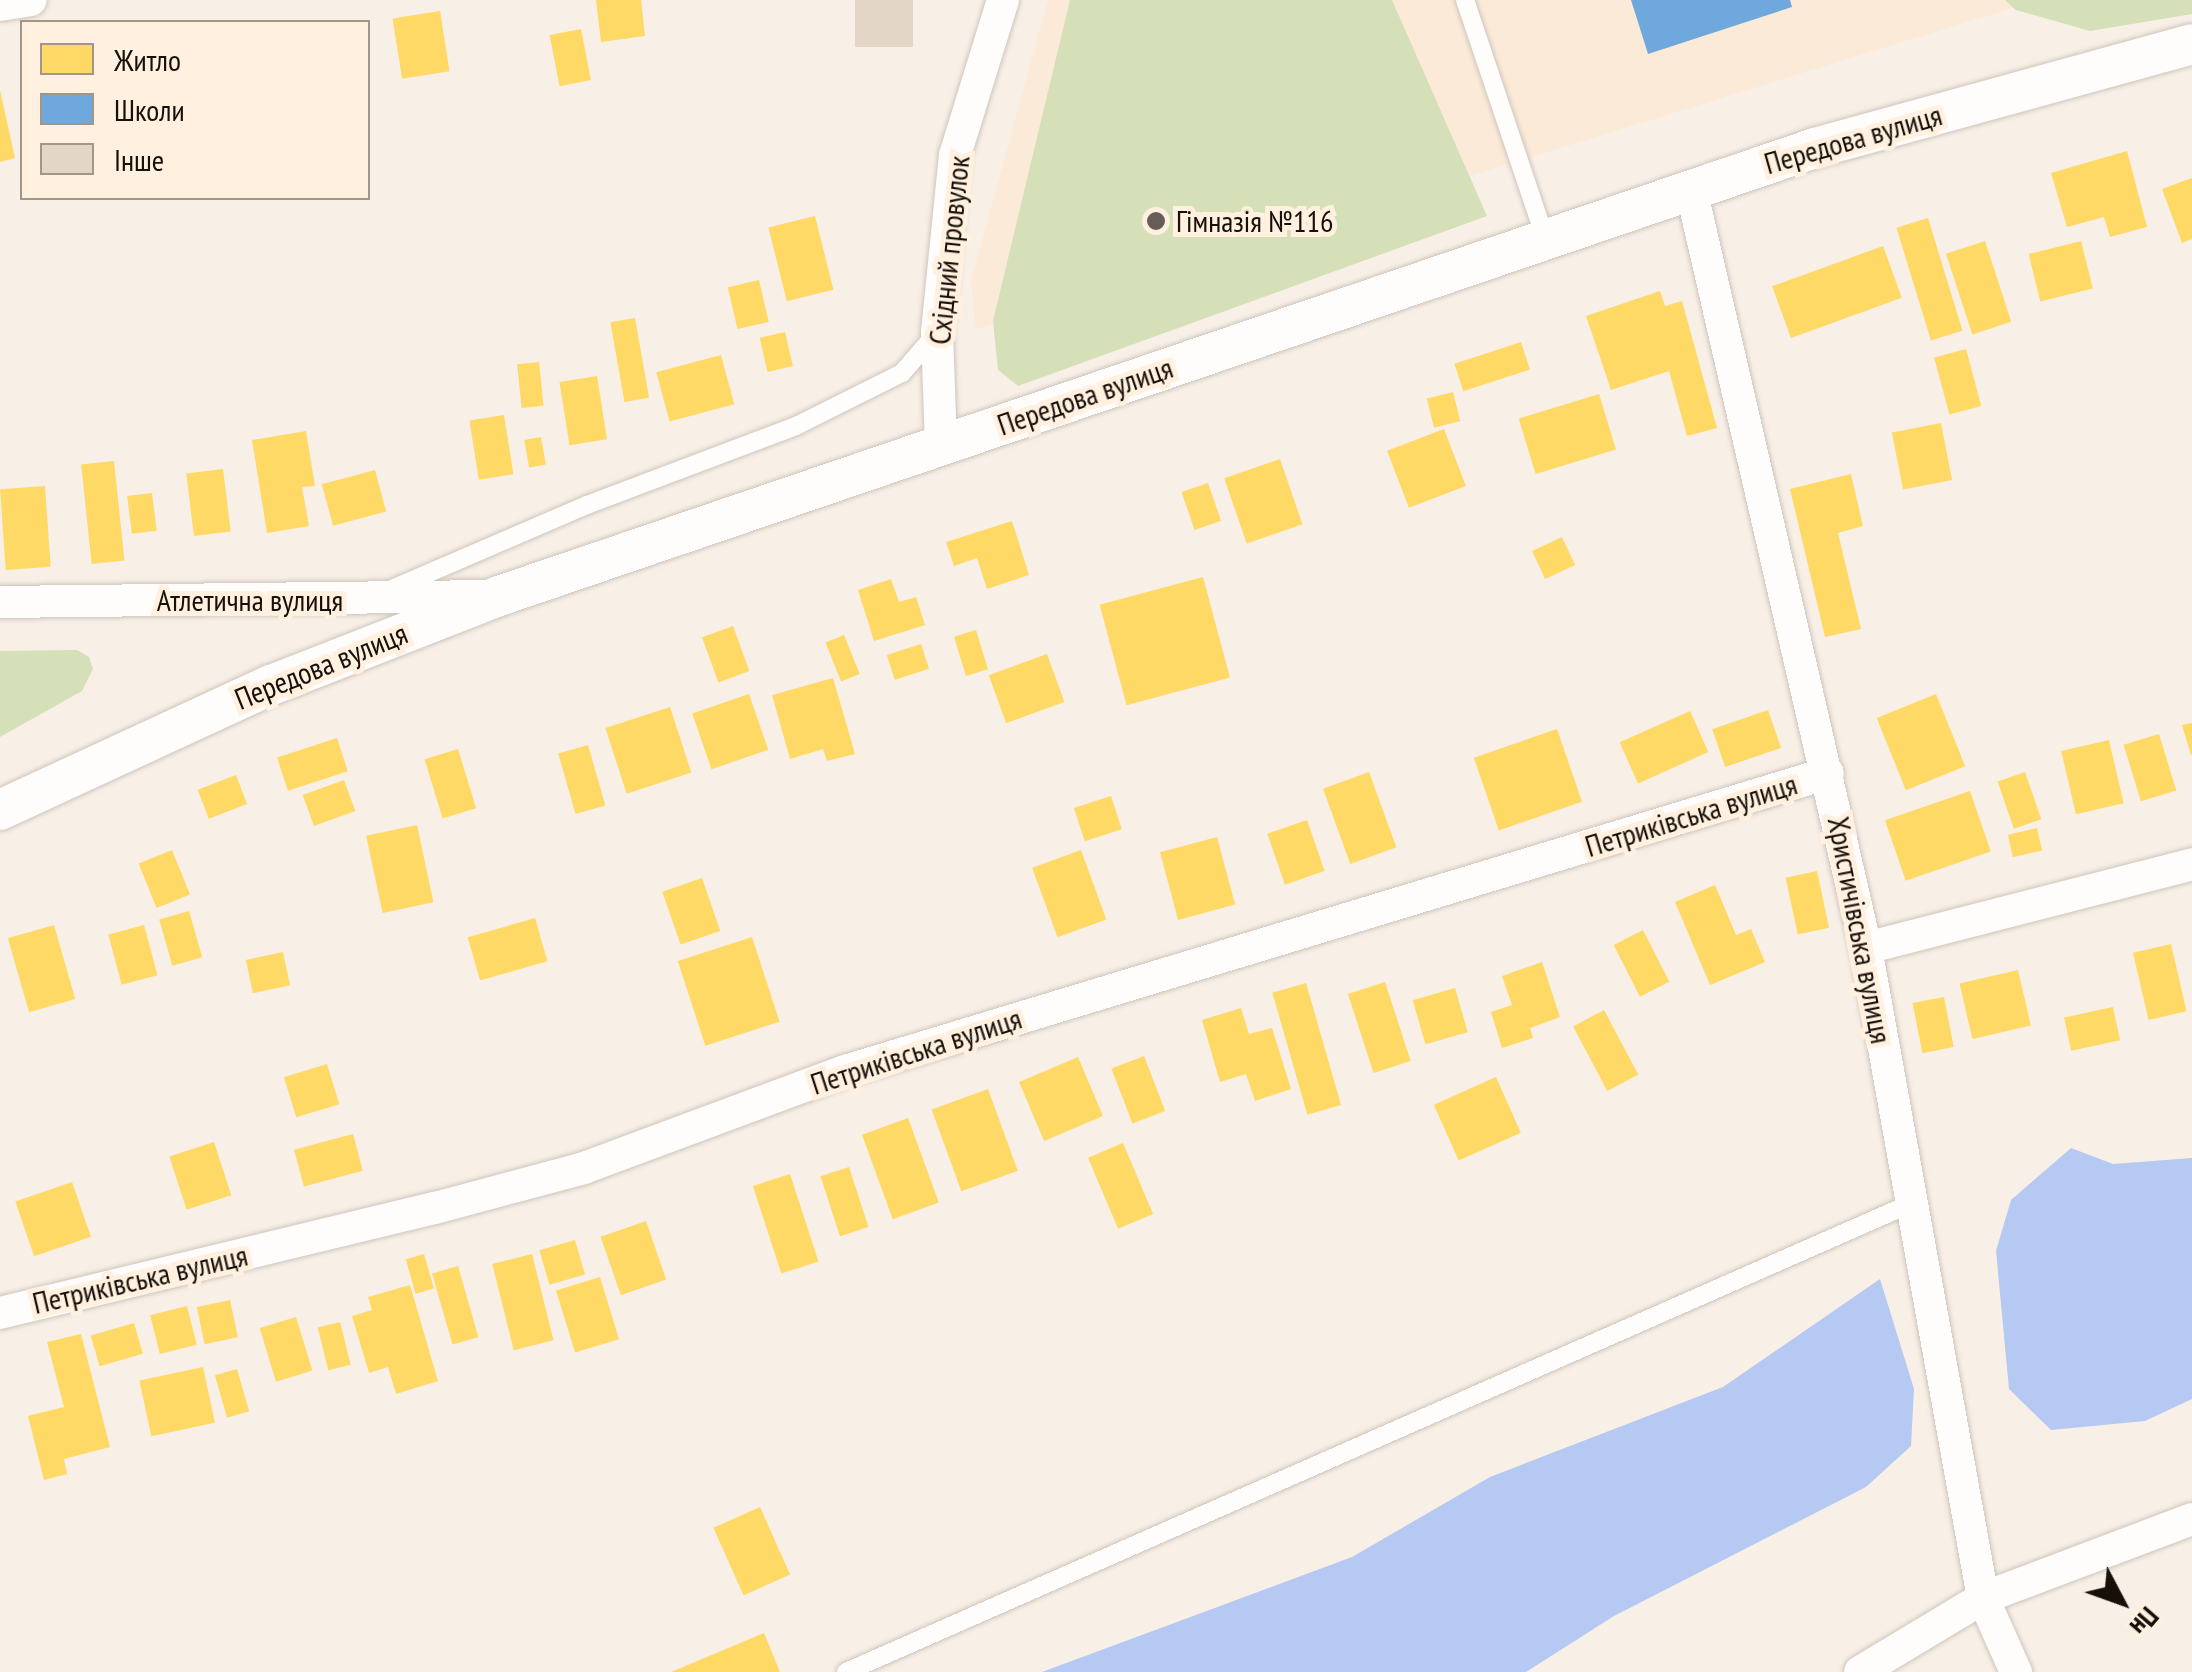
<!DOCTYPE html>
<meta charset="utf-8">
<style>
body{margin:0}
#map{position:relative;width:2192px;height:1672px;overflow:hidden;background:#f8efe6;font-family:"PT Sans Narrow",sans-serif}
div>[style]{position:absolute}
[style*='--x']{left:calc(var(--x)*1px);top:calc(var(--y)*1px);width:calc(var(--w)*1px);rotate:calc(var(--a)*1deg)}
.built>*{inset:0;background:#fbead7}
.green>*{inset:0;background:#d5e0b8}
.water>*{inset:0;background:#b6c9f3}
.homes>*{inset:0;background:#ffd966;transform-origin:0 0}
.schools>*{inset:0;background:#6fa8dc}
.building>*{inset:0;background:#e4d6c7;transform-origin:0 0}
.roads{filter:drop-shadow(0 0 2px #cdc5bd) drop-shadow(0 0 2px #cdc5bd)}
.service>*{height:18px;margin:-9px;padding:0 9px;transform-origin:9px;border-radius:9px;background:#fefdfb}
.minor>*{height:32px;margin:-16px;padding:0 16px;transform-origin:16px;border-radius:16px;background:#fefdfb}
.tertiary>*{height:40px;margin:-20px;padding:0 20px;transform-origin:20px;border-radius:20px;background:#fefdfb}
.dots>*{width:28px;height:28px;translate:-50% -50%;box-sizing:border-box;border:5px solid #fff0df;border-radius:50%}
span{translate:-50% -50%;white-space:nowrap;text-align:center;line-height:1.15;-webkit-text-stroke:10px #fff0df;paint-order:stroke}
.street-label{font-size:30px;color:#171009}
.poi-label{font-size:30px;color:#171009}
.left{translate:0 -50%;text-align:left}
.legend{position:absolute;left:20px;top:20px;width:350px;height:180px;box-sizing:border-box;background:#fff0df;border:2px solid #a29689;margin:0;padding:12px 18px;list-style:none;font-size:30px;color:#171009}
.legend li{display:flex;align-items:center;gap:20px;height:50px}
.legend b{width:50px;border:2px solid #a29689}
.north{position:absolute;left:2072px;top:1552px;width:100px;height:100px;-webkit-text-stroke:8px #fff0df;paint-order:stroke;rotate:131deg;font-size:28px;font-weight:700;line-height:40px;text-align:center;color:#171009}
.north::after{content:'';display:block;margin:auto;width:35px;height:45px;background:#171009;clip-path:polygon(50% 0,100% 100%,50% 72%,0 100%)}
</style>
<div id="map">
<div class="built">
<i style="clip-path:polygon(1048px 0,2038px 0,976px 329px,971px 281px)"></i>
</div>
<div class="green">
<i style="clip-path:polygon(1070px 0,1392px 0,1487px 216px,1018px 386px,998px 370px,993px 321px)"></i>
<i style="clip-path:polygon(2005px 0,2192px 0,2192px 14px,2090px 31px,2016px 10px)"></i>
<i style="clip-path:polygon(77px 650px,89px 657px,93px 669px,82px 691px,0 737px,0 651px)"></i>
</div>
<div class="water">
<i style="clip-path:polygon(2071px 1148px,2113px 1164px,2192px 1158px,2192px 1399px,2145px 1421px,2051px 1430px,2009px 1389px,1996px 1251px,2011px 1200px)"></i>
<i style="clip-path:polygon(1880px 1279px,1914px 1389px,1911px 1446px,1866px 1487px,1614px 1616px,1526px 1672px,1042px 1672px,1352px 1557px,1490px 1477px,1723px 1387px)"></i>
</div>
<div class="homes">
<i style="clip-path:polygon(596px 0,641px 0,645px 36px,601px 42px)"></i>
<i style="left:440px;top:11px;width:61px;height:48px;rotate:81deg"></i>
<i style="left:581px;top:29px;width:52px;height:32px;rotate:79deg"></i>
<i style="clip-path:polygon(0 90px,15px 158px,0 162px)"></i>
<i style="clip-path:polygon(2127px 151px,2147px 227px,2110px 237px,2104px 217px,2067px 227px,2051px 173px)"></i>
<i style="clip-path:polygon(2192px 178px,2192px 239px,2182px 243px,2162px 189px)"></i>
<i style="left:815px;top:216px;width:76px;height:48px;rotate:76deg"></i>
<i style="left:1928px;top:218px;width:118px;height:33px;rotate:73deg"></i>
<i style="left:1985px;top:241px;width:85px;height:41px;rotate:72deg"></i>
<i style="left:2081px;top:241px;width:49px;height:54px;rotate:76deg"></i>
<i style="left:1883px;top:246px;width:55px;height:118px;rotate:70deg"></i>
<i style="left:759px;top:280px;width:43px;height:32px;rotate:77deg"></i>
<i style="clip-path:polygon(1660px 291px,1665px 306px,1682px 301px,1717px 428px,1687px 436px,1669px 371px,1611px 390px,1586px 316px)"></i>
<i style="left:635px;top:318px;width:81px;height:25px;rotate:80deg"></i>
<i style="left:785px;top:332px;width:35px;height:26px;rotate:77deg"></i>
<i style="left:1521px;top:342px;width:29px;height:70px;rotate:72deg"></i>
<i style="left:1966px;top:349px;width:59px;height:33px;rotate:75deg"></i>
<i style="left:721px;top:355px;width:51px;height:67px;rotate:75deg"></i>
<i style="left:539px;top:362px;width:44px;height:22px;rotate:84deg"></i>
<i style="left:597px;top:376px;width:64px;height:38px;rotate:81deg"></i>
<i style="left:1453px;top:392px;width:30px;height:27px;rotate:76deg"></i>
<i style="left:1599px;top:394px;width:58px;height:84px;rotate:73deg"></i>
<i style="left:504px;top:415px;width:60px;height:35px;rotate:81deg"></i>
<i style="left:1941px;top:423px;width:58px;height:50px;rotate:79deg"></i>
<i style="left:1444px;top:429px;width:61px;height:61px;rotate:69deg"></i>
<i style="clip-path:polygon(306px 431px,315px 486px,302px 487px,309px 526px,267px 533px,252px 440px)"></i>
<i style="left:541px;top:437px;width:28px;height:17px;rotate:80deg"></i>
<i style="left:1280px;top:459px;width:69px;height:59px;rotate:71deg"></i>
<i style="left:114px;top:461px;width:100px;height:33px;rotate:84deg"></i>
<i style="left:223px;top:469px;width:63px;height:37px;rotate:83deg"></i>
<i style="left:375px;top:470px;width:43px;height:55px;rotate:75deg"></i>
<i style="clip-path:polygon(1851px 474px,1863px 526px,1838px 533px,1861px 629px,1825px 637px,1790px 489px)"></i>
<i style="left:1208px;top:483px;width:40px;height:28px;rotate:71deg"></i>
<i style="left:45px;top:486px;width:81px;height:45px;rotate:86deg"></i>
<i style="left:152px;top:493px;width:38px;height:25px;rotate:83deg"></i>
<i style="clip-path:polygon(1012px 521px,1029px 575px,987px 589px,977px 558px,954px 566px,946px 542px)"></i>
<i style="left:1562px;top:537px;width:31px;height:33px;rotate:65deg"></i>
<i style="left:1203px;top:577px;width:104px;height:107px;rotate:75deg"></i>
<i style="clip-path:polygon(891px 579px,899px 602px,916px 597px,925px 625px,874px 641px,858px 590px)"></i>
<i style="left:733px;top:626px;width:48px;height:33px;rotate:70deg"></i>
<i style="left:976px;top:630px;width:41px;height:23px;rotate:73deg"></i>
<i style="left:844px;top:635px;width:42px;height:20px;rotate:68deg"></i>
<i style="left:921px;top:644px;width:26px;height:36px;rotate:72deg"></i>
<i style="left:1047px;top:654px;width:51px;height:62px;rotate:70deg"></i>
<i style="clip-path:polygon(833px 678px,855px 754px,827px 761px,823px 749px,790px 759px,772px 695px)"></i>
<i style="left:749px;top:694px;width:59px;height:60px;rotate:71deg"></i>
<i style="left:1936px;top:694px;width:78px;height:64px;rotate:68deg"></i>
<i style="left:670px;top:707px;width:69px;height:68px;rotate:72deg"></i>
<i style="left:1768px;top:710px;width:40px;height:59px;rotate:71deg"></i>
<i style="left:1690px;top:711px;width:45px;height:77px;rotate:66deg"></i>
<i style="clip-path:polygon(2192px 723px,2192px 755px,2191px 755px,2182px 725px)"></i>
<i style="left:1557px;top:729px;width:77px;height:88px;rotate:71deg"></i>
<i style="left:2159px;top:734px;width:59px;height:37px;rotate:73deg"></i>
<i style="left:337px;top:738px;width:35px;height:63px;rotate:72deg"></i>
<i style="left:2109px;top:740px;width:65px;height:49px;rotate:77deg"></i>
<i style="left:588px;top:745px;width:63px;height:31px;rotate:74deg"></i>
<i style="left:458px;top:749px;width:62px;height:35px;rotate:73deg"></i>
<i style="left:1369px;top:772px;width:80px;height:49px;rotate:70deg"></i>
<i style="left:2025px;top:772px;width:50px;height:29px;rotate:71deg"></i>
<i style="left:236px;top:775px;width:31px;height:41px;rotate:69deg"></i>
<i style="left:344px;top:780px;width:33px;height:44px;rotate:70deg"></i>
<i style="left:1970px;top:791px;width:64px;height:90px;rotate:71deg"></i>
<i style="left:1111px;top:796px;width:35px;height:39px;rotate:72deg"></i>
<i style="left:1307px;top:820px;width:54px;height:42px;rotate:71deg"></i>
<i style="left:417px;top:825px;width:79px;height:52px;rotate:78deg"></i>
<i style="left:2037px;top:828px;width:23px;height:30px;rotate:77deg"></i>
<i style="left:1217px;top:837px;width:70px;height:59px;rotate:75deg"></i>
<i style="left:172px;top:850px;width:48px;height:36px;rotate:68deg"></i>
<i style="left:1081px;top:850px;width:74px;height:52px;rotate:70deg"></i>
<i style="left:1817px;top:871px;width:58px;height:32px;rotate:78deg"></i>
<i style="left:702px;top:878px;width:56px;height:42px;rotate:71deg"></i>
<i style="clip-path:polygon(1715px 885px,1736px 935px,1751px 929px,1765px 962px,1710px 985px,1675px 902px)"></i>
<i style="left:189px;top:911px;width:48px;height:31px;rotate:74deg"></i>
<i style="left:535px;top:918px;width:45px;height:70px;rotate:74deg"></i>
<i style="left:54px;top:925px;width:77px;height:48px;rotate:74deg"></i>
<i style="left:144px;top:925px;width:52px;height:37px;rotate:75deg"></i>
<i style="left:1643px;top:930px;width:58px;height:33px;rotate:63deg"></i>
<i style="left:752px;top:937px;width:89px;height:78px;rotate:72deg"></i>
<i style="left:2171px;top:944px;width:69px;height:39px;rotate:77deg"></i>
<i style="left:283px;top:952px;width:34px;height:38px;rotate:78deg"></i>
<i style="clip-path:polygon(1542px 962px,1560px 1017px,1530px 1028px,1533px 1038px,1502px 1048px,1491px 1012px,1512px 1005px,1502px 976px)"></i>
<i style="left:2018px;top:970px;width:57px;height:60px;rotate:77deg"></i>
<i style="left:1385px;top:982px;width:83px;height:39px;rotate:72deg"></i>
<i style="left:1306px;top:983px;width:127px;height:35px;rotate:74deg"></i>
<i style="left:1455px;top:988px;width:46px;height:44px;rotate:74deg"></i>
<i style="left:1944px;top:997px;width:51px;height:32px;rotate:79deg"></i>
<i style="left:2113px;top:1007px;width:34px;height:50px;rotate:78deg"></i>
<i style="clip-path:polygon(1241px 1008px,1249px 1034px,1272px 1028px,1291px 1089px,1255px 1101px,1246px 1074px,1220px 1082px,1202px 1020px)"></i>
<i style="left:1604px;top:1010px;width:73px;height:35px;rotate:62deg"></i>
<i style="left:1144px;top:1056px;width:59px;height:35px;rotate:69deg"></i>
<i style="left:1078px;top:1057px;width:64px;height:64px;rotate:67deg"></i>
<i style="left:327px;top:1064px;width:42px;height:45px;rotate:73deg"></i>
<i style="left:1496px;top:1077px;width:61px;height:68px;rotate:66deg"></i>
<i style="left:988px;top:1089px;width:87px;height:60px;rotate:70deg"></i>
<i style="left:908px;top:1118px;width:90px;height:49px;rotate:70deg"></i>
<i style="left:353px;top:1134px;width:38px;height:61px;rotate:75deg"></i>
<i style="left:214px;top:1142px;width:56px;height:47px;rotate:72deg"></i>
<i style="left:1123px;top:1143px;width:77px;height:38px;rotate:67deg"></i>
<i style="left:849px;top:1167px;width:63px;height:30px;rotate:72deg"></i>
<i style="left:790px;top:1174px;width:92px;height:39px;rotate:72deg"></i>
<i style="left:72px;top:1182px;width:58px;height:60px;rotate:71deg"></i>
<i style="left:646px;top:1221px;width:62px;height:48px;rotate:71deg"></i>
<i style="left:575px;top:1240px;width:36px;height:37px;rotate:74deg"></i>
<i style="left:424px;top:1254px;width:36px;height:19px;rotate:74deg"></i>
<i style="left:532px;top:1254px;width:89px;height:41px;rotate:76deg"></i>
<i style="left:458px;top:1266px;width:74px;height:27px;rotate:74deg"></i>
<i style="left:600px;top:1277px;width:65px;height:46px;rotate:73deg"></i>
<i style="clip-path:polygon(410px 1285px,438px 1381px,396px 1394px,388px 1367px,369px 1373px,352px 1316px,372px 1310px,368px 1297px)"></i>
<i style="left:230px;top:1300px;width:38px;height:34px;rotate:78deg"></i>
<i style="left:187px;top:1306px;width:40px;height:38px;rotate:76deg"></i>
<i style="left:296px;top:1317px;width:56px;height:38px;rotate:73deg"></i>
<i style="left:340px;top:1322px;width:44px;height:23px;rotate:76deg"></i>
<i style="left:134px;top:1323px;width:32px;height:45px;rotate:74deg"></i>
<i style="clip-path:polygon(81px 1334px,110px 1447px,64px 1459px,67px 1474px,44px 1480px,28px 1416px,64px 1407px,47px 1342px)"></i>
<i style="left:203px;top:1367px;width:57px;height:65px;rotate:78deg"></i>
<i style="left:237px;top:1369px;width:44px;height:23px;rotate:74deg"></i>
<i style="left:760px;top:1507px;width:74px;height:51px;rotate:66deg"></i>
<i style="clip-path:polygon(764px 1633px,780px 1672px,671px 1672px)"></i>
</div>
<div class="schools">
<i style="clip-path:polygon(1631px 0,1790px 0,1792px 7px,1648px 54px)"></i>
</div>
<div class="building">
<i style="left:855px;top:0;width:58px;height:47px"></i>
</div>
<div class="roads">
<div class="service">
<i style="--x:1465;--y:0;--w:251;--a:71.4"></i>
<i style="--x:392;--y:589;--w:212;--a:-23.3"></i>
<i style="--x:587;--y:505;--w:223;--a:-20.7"></i>
<i style="--x:796;--y:426;--w:119;--a:-26.6"></i>
<i style="--x:902;--y:373;--w:50;--a:-49"></i>
<i style="--x:846;--y:1672;--w:1165;--a:-23.75"></i>
</div>
<div class="minor">
<i style="--x:0;--y:5;--w:31;--a:-9"></i>
<i style="--x:1691;--y:189;--w:779;--a:77.02"></i>
<i style="--x:1866;--y:948;--w:660;--a:79.8"></i>
<i style="--x:1983;--y:1598;--w:81;--a:66"></i>
<i style="--x:941;--y:446;--w:114;--a:-92"></i>
<i style="--x:937;--y:332;--w:178;--a:-84.2"></i>
<i style="--x:955;--y:155;--w:162;--a:-72.8"></i>
<i style="--x:0;--y:602;--w:485;--a:-0.7"></i>
<i style="--x:1866;--y:948;--w:337;--a:-14.4"></i>
<i style="--x:0;--y:1313;--w:447;--a:-13.6"></i>
<i style="--x:435;--y:1208;--w:154;--a:-15"></i>
<i style="--x:584;--y:1168;--w:278;--a:-20.4"></i>
<i style="--x:845;--y:1071;--w:1027;--a:-16.86"></i>
<i style="--x:1860;--y:1672;--w:144;--a:-31"></i>
<i style="--x:1983;--y:1598;--w:223;--a:-20.7"></i>
</div>
<div class="tertiary">
<i style="--x:0;--y:810;--w:298;--a:-24.8"></i>
<i style="--x:271;--y:685;--w:245;--a:-21.3"></i>
<i style="--x:499;--y:596;--w:1390;--a:-18.8"></i>
<i style="--x:1815;--y:148;--w:391;--a:-15.4"></i>
</div>
</div>
<div class="dots">
<i style="left:1156px;top:221px;background:#665e56"></i>
</div>
<div class="street-label">
<span style="left:1853px;top:139px;rotate:-16deg">Передова вулиця</span>
<span style="left:949px;top:250px;rotate:-84deg">Східний провулок</span>
<span style="left:1085px;top:396px;rotate:-19deg">Передова вулиця</span>
<span style="left:250px;top:600px">Атлетична вулиця</span>
<span style="left:321px;top:666px;rotate:-22deg">Передова вулиця</span>
<span style="left:1691px;top:815px;rotate:-17deg">Петриківська вулиця</span>
<span style="left:1860px;top:930px;rotate:79deg">Христичівська вулиця</span>
<span style="left:916px;top:1051px;rotate:-18deg">Петриківська вулиця</span>
<span style="left:140px;top:1279px;rotate:-13deg">Петриківська вулиця</span>
</div>
<div class="poi-label">
<span class="left" style="left:1176px;top:221px">Гімназія №116</span>
</div>
<ul class="legend">
<li><b style="height:28px;background:#ffd966"></b>Житло</li>
<li><b style="height:28px;background:#6fa8dc"></b>Школи</li>
<li><b style="height:28px;background:#e4d6c7"></b>Інше</li>
</ul>
<div class="north">Пн</div>
</div>
